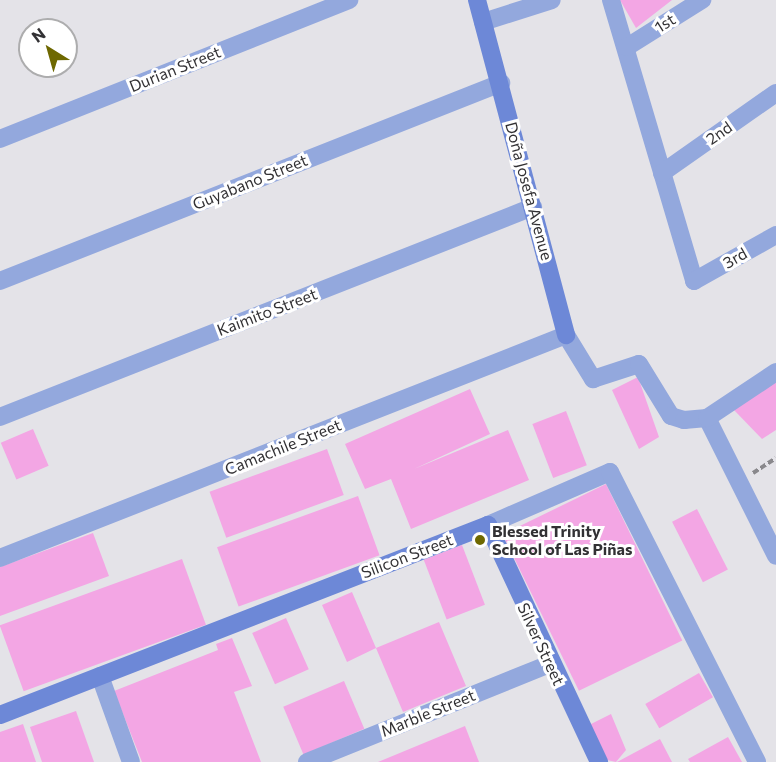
<!DOCTYPE html>
<meta charset="utf-8">
<style>
body{margin:0}
#map{position:relative;width:776px;height:762px;overflow:hidden;background:#e4e3e8;font-family:Commissioner,sans-serif}
div>[style]{position:absolute}
[style*='--x']{left:calc(var(--x)*1px);top:calc(var(--y)*1px);width:calc(var(--w)*1px);rotate:calc(var(--a)*1deg)}
.building>*{inset:0;background:#f3a6e4;transform-origin:0 0}
.path>*{height:4px;margin-top:-2px;transform-origin:0;background:repeating-linear-gradient(90deg,#89888c 0 6px,transparent 0 9px)}
.street>*{height:18px;margin:-9px;padding:0 9px;transform-origin:9px;border-radius:9px;background:#93a8dd}
.secondary>*{height:18px;margin:-9px;padding:0 9px;transform-origin:9px;border-radius:9px;background:#6d88d7}
.dots>*{width:16px;height:16px;translate:-50% -50%;box-sizing:border-box;border:3px solid #fff;border-radius:50%}
span{translate:-50% -50%;white-space:nowrap;text-align:center;line-height:1.15;-webkit-text-stroke:6px #fff;paint-order:stroke}
.street-label{font-size:16px;color:#323134}
.poi-label{font-size:16px;color:#323134;font-weight:700}
.left{translate:0 -50%;text-align:left}
.north{position:absolute;left:18px;top:18px;width:60px;height:60px;box-sizing:border-box;background:#fff;border:2px solid #adadae;border-radius:50%;rotate:323deg;font-size:16px;font-weight:700;line-height:24px;text-align:center;color:#323134}
.north::after{content:'';display:block;margin:auto;width:21px;height:27px;background:#6e6800;clip-path:polygon(50% 0,100% 100%,50% 72%,0 100%)}
</style>
<div id="map">
<div class="building">
<i style="clip-path:polygon(620px 0,672px 0,636px 28px)"></i>
<i style="clip-path:polygon(638px 377px,659px 437px,639px 449px,612px 390px)"></i>
<i style="clip-path:polygon(776px 382px,776px 430px,762px 439px,733px 409px)"></i>
<i style="clip-path:polygon(470px 389px,490px 434px,414px 469px,508px 430px,529px 480px,411px 529px,391px 479px,365px 489px,345px 444px)"></i>
<i style="left:566px;top:411px;width:58px;height:36px;rotate:69deg"></i>
<i style="left:33px;top:429px;width:40px;height:35px;rotate:67deg"></i>
<i style="left:327px;top:449px;width:49px;height:125px;rotate:70deg"></i>
<i style="left:606px;top:484px;width:174px;height:115px;rotate:64deg"></i>
<i style="left:358px;top:496px;width:63px;height:150px;rotate:70deg"></i>
<i style="left:697px;top:509px;width:68px;height:28px;rotate:63deg"></i>
<i style="clip-path:polygon(93px 533px,109px 576px,0 616px,0 567px)"></i>
<i style="left:462px;top:545px;width:64px;height:41px;rotate:69deg"></i>
<i style="left:182px;top:559px;width:70px;height:194px;rotate:70deg"></i>
<i style="clip-path:polygon(352px 592px,376px 648px,439px 622px,466px 686px,403px 712px,376px 648px,347px 662px,322px 605px)"></i>
<i style="left:286px;top:618px;width:56px;height:37px;rotate:66deg"></i>
<i style="clip-path:polygon(232px 638px,252px 686px,234px 692px,261px 762px,142px 762px,114px 691px,218px 650px,216px 644px)"></i>
<i style="left:699px;top:673px;width:28px;height:62px;rotate:60deg"></i>
<i style="left:344px;top:681px;width:52px;height:66px;rotate:67deg"></i>
<i style="clip-path:polygon(76px 711px,94px 762px,42px 762px,30px 727px)"></i>
<i style="clip-path:polygon(611px 714px,626px 750px,616px 762px,607px 760px,589px 725px)"></i>
<i style="clip-path:polygon(23px 724px,36px 762px,0 762px,0 732px)"></i>
<i style="clip-path:polygon(465px 726px,479px 762px,378px 762px)"></i>
<i style="clip-path:polygon(728px 737px,742px 762px,690px 762px,688px 759px)"></i>
<i style="clip-path:polygon(660px 739px,672px 762px,617px 762px)"></i>
</div>
<div class="path">
<i style="--x:753;--y:473;--w:27;--a:-33"></i>
</div>
<div class="street">
<i style="--x:611;--y:0;--w:293;--a:73.5"></i>
<i style="--x:694;--y:281;--w:94;--a:-29.3"></i>
<i style="--x:483;--y:22;--w:72;--a:-17.7"></i>
<i style="--x:627;--y:47;--w:89;--a:-32.1"></i>
<i style="--x:0;--y:139;--w:376;--a:-21.7"></i>
<i style="--x:662;--y:173;--w:139;--a:-35.1"></i>
<i style="--x:0;--y:281;--w:539;--a:-21.56"></i>
<i style="--x:0;--y:417;--w:573;--a:-21.5"></i>
<i style="--x:707;--y:418;--w:154;--a:63.4"></i>
<i style="--x:488;--y:525;--w:133;--a:-23.5"></i>
<i style="--x:610;--y:472;--w:325;--a:63.1"></i>
<i style="--x:0;--y:558;--w:608;--a:-21.5"></i>
<i style="--x:566;--y:335;--w:52;--a:58.5"></i>
<i style="--x:593;--y:379;--w:48;--a:-18.1"></i>
<i style="--x:639;--y:364;--w:61;--a:58.4"></i>
<i style="--x:671;--y:416;--w:14;--a:17"></i>
<i style="--x:684;--y:420;--w:23;--a:-5"></i>
<i style="--x:707;--y:418;--w:83;--a:-33.7"></i>
<i style="--x:100;--y:676;--w:91;--a:70.2"></i>
<i style="--x:307;--y:762;--w:261;--a:-22"></i>
</div>
<div class="secondary">
<i style="--x:477;--y:0;--w:347;--a:75.1"></i>
<i style="--x:0;--y:715;--w:524;--a:-21.27"></i>
<i style="--x:488;--y:525;--w:262;--a:64.9"></i>
</div>
<div class="dots">
<i style="left:480px;top:540px;background:#6e6800"></i>
</div>
<div class="street-label">
<span style="left:665px;top:23px;rotate:-32deg">1st</span>
<span style="left:175px;top:69px;rotate:-22deg">Durian Street</span>
<span style="left:719px;top:133px;rotate:-35deg">2nd</span>
<span style="left:250px;top:182px;rotate:-22deg">Guyabano Street</span>
<span style="left:529px;top:191px;rotate:75deg">Doña Josefa Avenue</span>
<span style="left:735px;top:258px;rotate:-30deg">3rd</span>
<span style="left:267px;top:312px;rotate:-21deg">Kaimito Street</span>
<span style="left:283px;top:447px;rotate:-22deg">Camachile Street</span>
<span style="left:407px;top:556px;rotate:-21deg">Silicon Street</span>
<span style="left:541px;top:644px;rotate:65deg">Silver Street</span>
<span style="left:428px;top:713px;rotate:-22deg">Marble Street</span>
</div>
<div class="poi-label">
<span class="left" style="left:492px;top:540px">Blessed Trinity<br>School of Las Piñas</span>
</div>
<div class="north">N</div>
</div>
